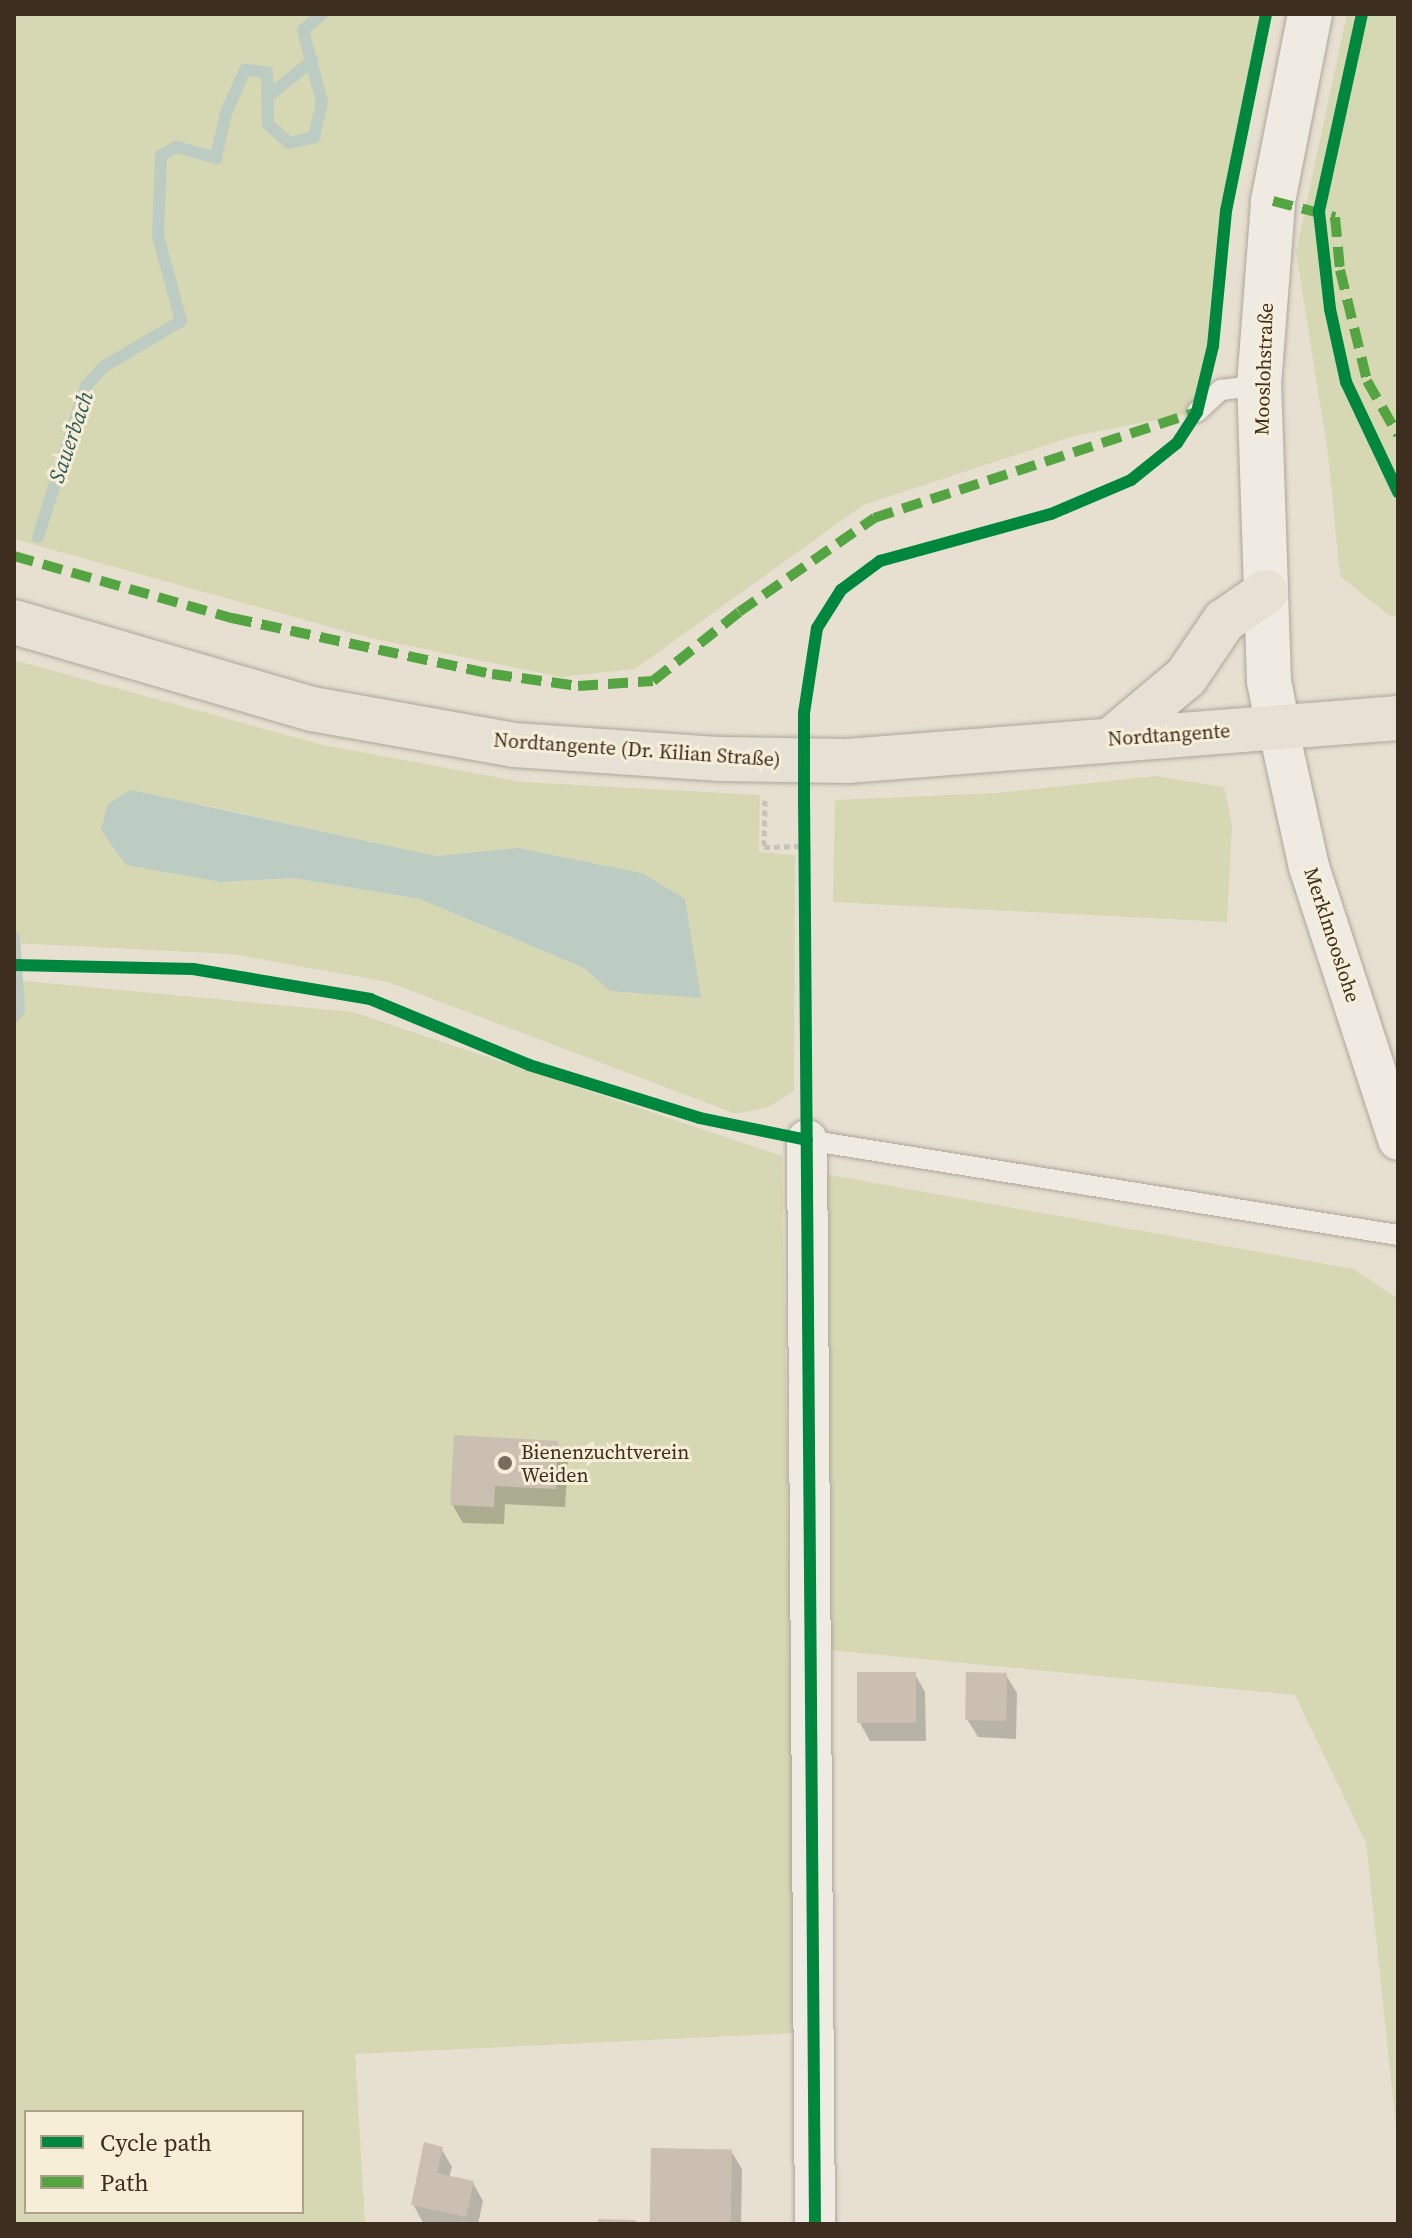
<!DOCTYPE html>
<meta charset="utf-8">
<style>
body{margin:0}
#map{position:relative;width:1412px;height:2238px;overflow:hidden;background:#e7e0d1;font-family:"Source Serif 4",serif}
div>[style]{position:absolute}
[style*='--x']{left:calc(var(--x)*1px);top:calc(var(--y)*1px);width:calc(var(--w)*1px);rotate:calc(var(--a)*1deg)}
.green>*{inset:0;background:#d6d7b3}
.water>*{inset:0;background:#bcccc2}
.shadow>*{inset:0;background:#0003}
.stream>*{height:12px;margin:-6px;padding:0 6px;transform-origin:6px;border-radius:6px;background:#bcccc2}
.building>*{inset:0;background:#cbbfb2;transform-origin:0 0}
.path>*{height:5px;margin-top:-2.5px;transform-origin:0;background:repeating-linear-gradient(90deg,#c8c2b9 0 6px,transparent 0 10px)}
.roads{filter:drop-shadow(0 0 2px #ada599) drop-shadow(0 0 2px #ada599)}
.service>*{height:20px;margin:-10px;padding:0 10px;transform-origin:10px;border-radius:10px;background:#efebe3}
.minor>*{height:40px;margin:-20px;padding:0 20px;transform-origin:20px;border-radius:20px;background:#efebe3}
.tertiary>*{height:44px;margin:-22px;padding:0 22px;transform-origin:22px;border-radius:22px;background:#efebe3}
.primary>*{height:44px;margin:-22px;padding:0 22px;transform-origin:22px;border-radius:22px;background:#e6e1d4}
.quiet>*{height:10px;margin-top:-5px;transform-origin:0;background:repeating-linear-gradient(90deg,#54a441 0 20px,transparent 0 30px)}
.cycleway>*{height:12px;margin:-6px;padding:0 6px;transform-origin:6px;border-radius:6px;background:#00873e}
.dots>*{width:22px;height:22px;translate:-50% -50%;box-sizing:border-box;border:4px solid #f7eed8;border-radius:50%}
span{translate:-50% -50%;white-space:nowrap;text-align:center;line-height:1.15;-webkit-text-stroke:6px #f7eed8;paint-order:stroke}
.street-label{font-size:20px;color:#3d2e20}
.poi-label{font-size:20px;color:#3d2e20}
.left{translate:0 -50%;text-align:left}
.water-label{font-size:22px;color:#2f5d5a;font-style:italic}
.frame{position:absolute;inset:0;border:16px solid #3d2e20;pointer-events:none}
.legend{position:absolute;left:24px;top:2110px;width:280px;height:104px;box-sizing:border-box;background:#f7eed8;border:2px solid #ada18e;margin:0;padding:10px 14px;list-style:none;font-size:24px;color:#3d2e20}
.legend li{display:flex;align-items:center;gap:16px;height:40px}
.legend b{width:40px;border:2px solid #ada18e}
</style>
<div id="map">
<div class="green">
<i style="clip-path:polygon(14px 14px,1266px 14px,1226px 211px,1213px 346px,1197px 412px,1074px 436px,863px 505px,635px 669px,561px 677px,366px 637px,14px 539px)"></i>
<i style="clip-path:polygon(1347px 14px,1398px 14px,1398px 616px,1390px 616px,1340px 576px,1328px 454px,1296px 252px)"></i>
<i style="clip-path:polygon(evenodd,14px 660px,323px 745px,522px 782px,760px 795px,759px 852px,795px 855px,794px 1091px,768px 1107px,736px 1114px,388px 982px,231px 954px,14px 943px,14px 660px,199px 804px,436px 856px,520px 848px,642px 873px,701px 997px,610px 991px,584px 968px,420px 899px,293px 878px,221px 882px,199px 804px)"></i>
<i style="clip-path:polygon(1157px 776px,1224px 787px,1232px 825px,1227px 922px,833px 902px,835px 800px,997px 793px)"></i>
<i style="clip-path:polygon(evenodd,14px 980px,353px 1012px,782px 1156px,797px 2033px,355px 2054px,365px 2224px,14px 2224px,14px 980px,26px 2112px,302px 2112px,302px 2212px,26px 2212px,26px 2112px)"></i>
<i style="clip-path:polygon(819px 1173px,1354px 1269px,1398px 1299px,1398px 2145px,1366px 1843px,1295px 1695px,830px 1650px)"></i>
</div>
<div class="water">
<i style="clip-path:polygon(131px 790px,436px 856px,519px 848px,642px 873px,685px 899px,701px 998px,610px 991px,584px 968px,420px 899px,293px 878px,221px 882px,126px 865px,101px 830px,108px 804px)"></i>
</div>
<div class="shadow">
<i style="clip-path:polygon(557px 1443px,568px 1461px,565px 1507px,505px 1504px,504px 1524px,463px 1523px,452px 1504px)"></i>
<i style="clip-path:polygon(915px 1674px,925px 1692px,926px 1741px,870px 1741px,860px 1723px)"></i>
<i style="clip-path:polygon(1006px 1675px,1017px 1693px,1016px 1739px,978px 1737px,967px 1719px)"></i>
<i style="clip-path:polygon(441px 2148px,452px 2167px,449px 2178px,473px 2183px,483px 2201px,478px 2224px,423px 2223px,413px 2204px)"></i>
<i style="clip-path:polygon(731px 2151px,742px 2169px,741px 2224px,653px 2224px)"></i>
</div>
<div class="stream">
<i style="--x:267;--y:97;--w:58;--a:-38.7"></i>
<i style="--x:38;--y:537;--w:158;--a:-72.4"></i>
<i style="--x:86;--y:386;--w:25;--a:-48"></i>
<i style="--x:103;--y:367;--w:91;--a:-30.5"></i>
<i style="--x:181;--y:321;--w:88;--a:-105.1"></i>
<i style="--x:158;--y:236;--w:81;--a:-87.9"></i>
<i style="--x:161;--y:155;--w:18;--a:-27"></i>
<i style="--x:177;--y:147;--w:41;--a:15.8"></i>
<i style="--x:216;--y:158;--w:46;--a:-77.5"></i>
<i style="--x:226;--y:113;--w:47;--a:-66.2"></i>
<i style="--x:245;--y:70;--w:22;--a:5"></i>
<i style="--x:267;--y:72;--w:52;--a:88.9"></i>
<i style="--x:268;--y:124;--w:28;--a:42"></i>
<i style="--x:289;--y:143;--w:26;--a:-13"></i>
<i style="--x:314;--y:137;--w:36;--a:-77"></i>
<i style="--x:322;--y:102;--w:74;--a:-104.8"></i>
<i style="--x:303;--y:30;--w:25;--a:-40"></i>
<i style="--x:14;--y:937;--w:73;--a:86.1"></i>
<i style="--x:19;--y:1010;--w:9;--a:126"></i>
</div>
<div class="building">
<i style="clip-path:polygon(454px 1435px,558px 1441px,556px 1489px,495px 1486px,494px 1507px,450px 1505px)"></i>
<i style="left:857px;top:1672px;width:59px;height:51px"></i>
<i style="left:966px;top:1672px;width:41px;height:48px;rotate:1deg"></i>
<i style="clip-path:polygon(424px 2142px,443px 2147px,437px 2173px,474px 2181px,466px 2217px,411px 2205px)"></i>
<i style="left:651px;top:2148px;width:81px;height:75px;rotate:1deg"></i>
<i style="clip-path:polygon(598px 2219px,636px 2220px,636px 2224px,598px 2224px)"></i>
</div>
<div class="path">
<i style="--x:765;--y:800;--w:47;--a:91.2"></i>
<i style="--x:764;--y:847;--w:40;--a:-1.4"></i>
</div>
<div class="roads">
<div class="service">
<i style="--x:1197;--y:412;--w:33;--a:-43"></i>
<i style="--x:1221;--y:390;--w:38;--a:-7"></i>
<i style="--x:807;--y:1140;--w:599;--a:9.13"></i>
</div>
<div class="minor">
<i style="--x:1278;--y:727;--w:143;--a:77.5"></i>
<i style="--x:1309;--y:867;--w:287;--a:71.9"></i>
<i style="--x:807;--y:1140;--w:1084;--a:89.58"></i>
</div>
<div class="tertiary">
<i style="--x:1278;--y:727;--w:47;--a:-101.1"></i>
<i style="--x:1269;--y:681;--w:296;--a:-91.9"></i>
<i style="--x:1259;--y:385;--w:185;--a:-85.6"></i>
<i style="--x:1273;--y:201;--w:191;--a:-78.8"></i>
</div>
<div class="primary">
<i style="--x:14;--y:622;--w:310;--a:16.3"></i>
<i style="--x:312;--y:709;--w:205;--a:10.1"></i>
<i style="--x:514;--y:745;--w:207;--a:3.9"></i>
<i style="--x:721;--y:759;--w:126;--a:0.9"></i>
<i style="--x:847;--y:761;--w:553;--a:-4.46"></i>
<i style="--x:1112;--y:739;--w:97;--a:-40"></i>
<i style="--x:1186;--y:677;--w:68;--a:-55.8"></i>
<i style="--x:1224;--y:621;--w:51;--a:-34.6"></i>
</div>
</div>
<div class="quiet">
<i style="--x:1273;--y:201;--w:64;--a:14.5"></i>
<i style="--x:1335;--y:217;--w:53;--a:84.6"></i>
<i style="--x:1340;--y:270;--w:114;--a:76.3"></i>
<i style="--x:1367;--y:381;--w:62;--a:60.1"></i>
<i style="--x:14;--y:556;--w:227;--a:15.9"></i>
<i style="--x:232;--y:618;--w:266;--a:12.2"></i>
<i style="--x:492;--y:674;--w:87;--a:7.9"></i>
<i style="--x:578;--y:686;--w:75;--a:-3.8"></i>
<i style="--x:653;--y:681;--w:110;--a:-38.7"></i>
<i style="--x:739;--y:612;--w:165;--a:-34.8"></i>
<i style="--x:874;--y:518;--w:340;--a:-18.2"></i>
</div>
<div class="cycleway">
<i style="--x:1362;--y:14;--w:203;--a:102.3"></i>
<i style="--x:1319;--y:212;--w:98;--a:83.5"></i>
<i style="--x:1330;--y:309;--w:75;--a:77.6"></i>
<i style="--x:1346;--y:382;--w:122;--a:64.7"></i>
<i style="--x:14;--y:965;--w:179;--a:1.3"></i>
<i style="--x:193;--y:969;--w:180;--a:9.6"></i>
<i style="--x:370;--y:999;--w:172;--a:22.5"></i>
<i style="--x:529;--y:1065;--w:179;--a:17.2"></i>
<i style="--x:700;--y:1118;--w:109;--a:11.6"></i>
<i style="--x:815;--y:2224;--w:1418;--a:-90.44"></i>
<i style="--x:804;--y:806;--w:93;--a:-90"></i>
<i style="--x:804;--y:713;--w:86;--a:-81.3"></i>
<i style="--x:817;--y:628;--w:45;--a:-57.7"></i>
<i style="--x:841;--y:590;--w:49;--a:-36.6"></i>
<i style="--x:880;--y:561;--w:177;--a:-15.4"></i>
<i style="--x:1051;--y:514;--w:87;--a:-23"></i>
<i style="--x:1131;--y:480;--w:59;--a:-38.8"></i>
<i style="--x:1177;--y:443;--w:37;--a:-57"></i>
<i style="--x:1197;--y:412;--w:68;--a:-76.4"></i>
<i style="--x:1213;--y:346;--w:136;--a:-84.5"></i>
<i style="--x:1226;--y:211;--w:201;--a:-78.5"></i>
</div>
<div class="dots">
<i style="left:505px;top:1463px;background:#786c5e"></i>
</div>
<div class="street-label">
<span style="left:1264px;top:369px;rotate:-88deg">Mooslohstraße</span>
<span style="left:1169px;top:735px;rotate:-4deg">Nordtangente</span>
<span style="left:637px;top:750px;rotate:4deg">Nordtangente (Dr. Kilian Straße)</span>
<span style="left:1332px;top:935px;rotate:72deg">Merklmooslohe</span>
</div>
<div class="poi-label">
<span class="left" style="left:521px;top:1464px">Bienenzuchtverein<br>Weiden</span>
</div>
<div class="water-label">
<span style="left:71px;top:437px;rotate:-71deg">Sauerbach</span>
</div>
<div class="frame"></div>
<ul class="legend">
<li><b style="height:10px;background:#00873e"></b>Cycle path</li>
<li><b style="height:10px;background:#54a441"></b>Path</li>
</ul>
</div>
